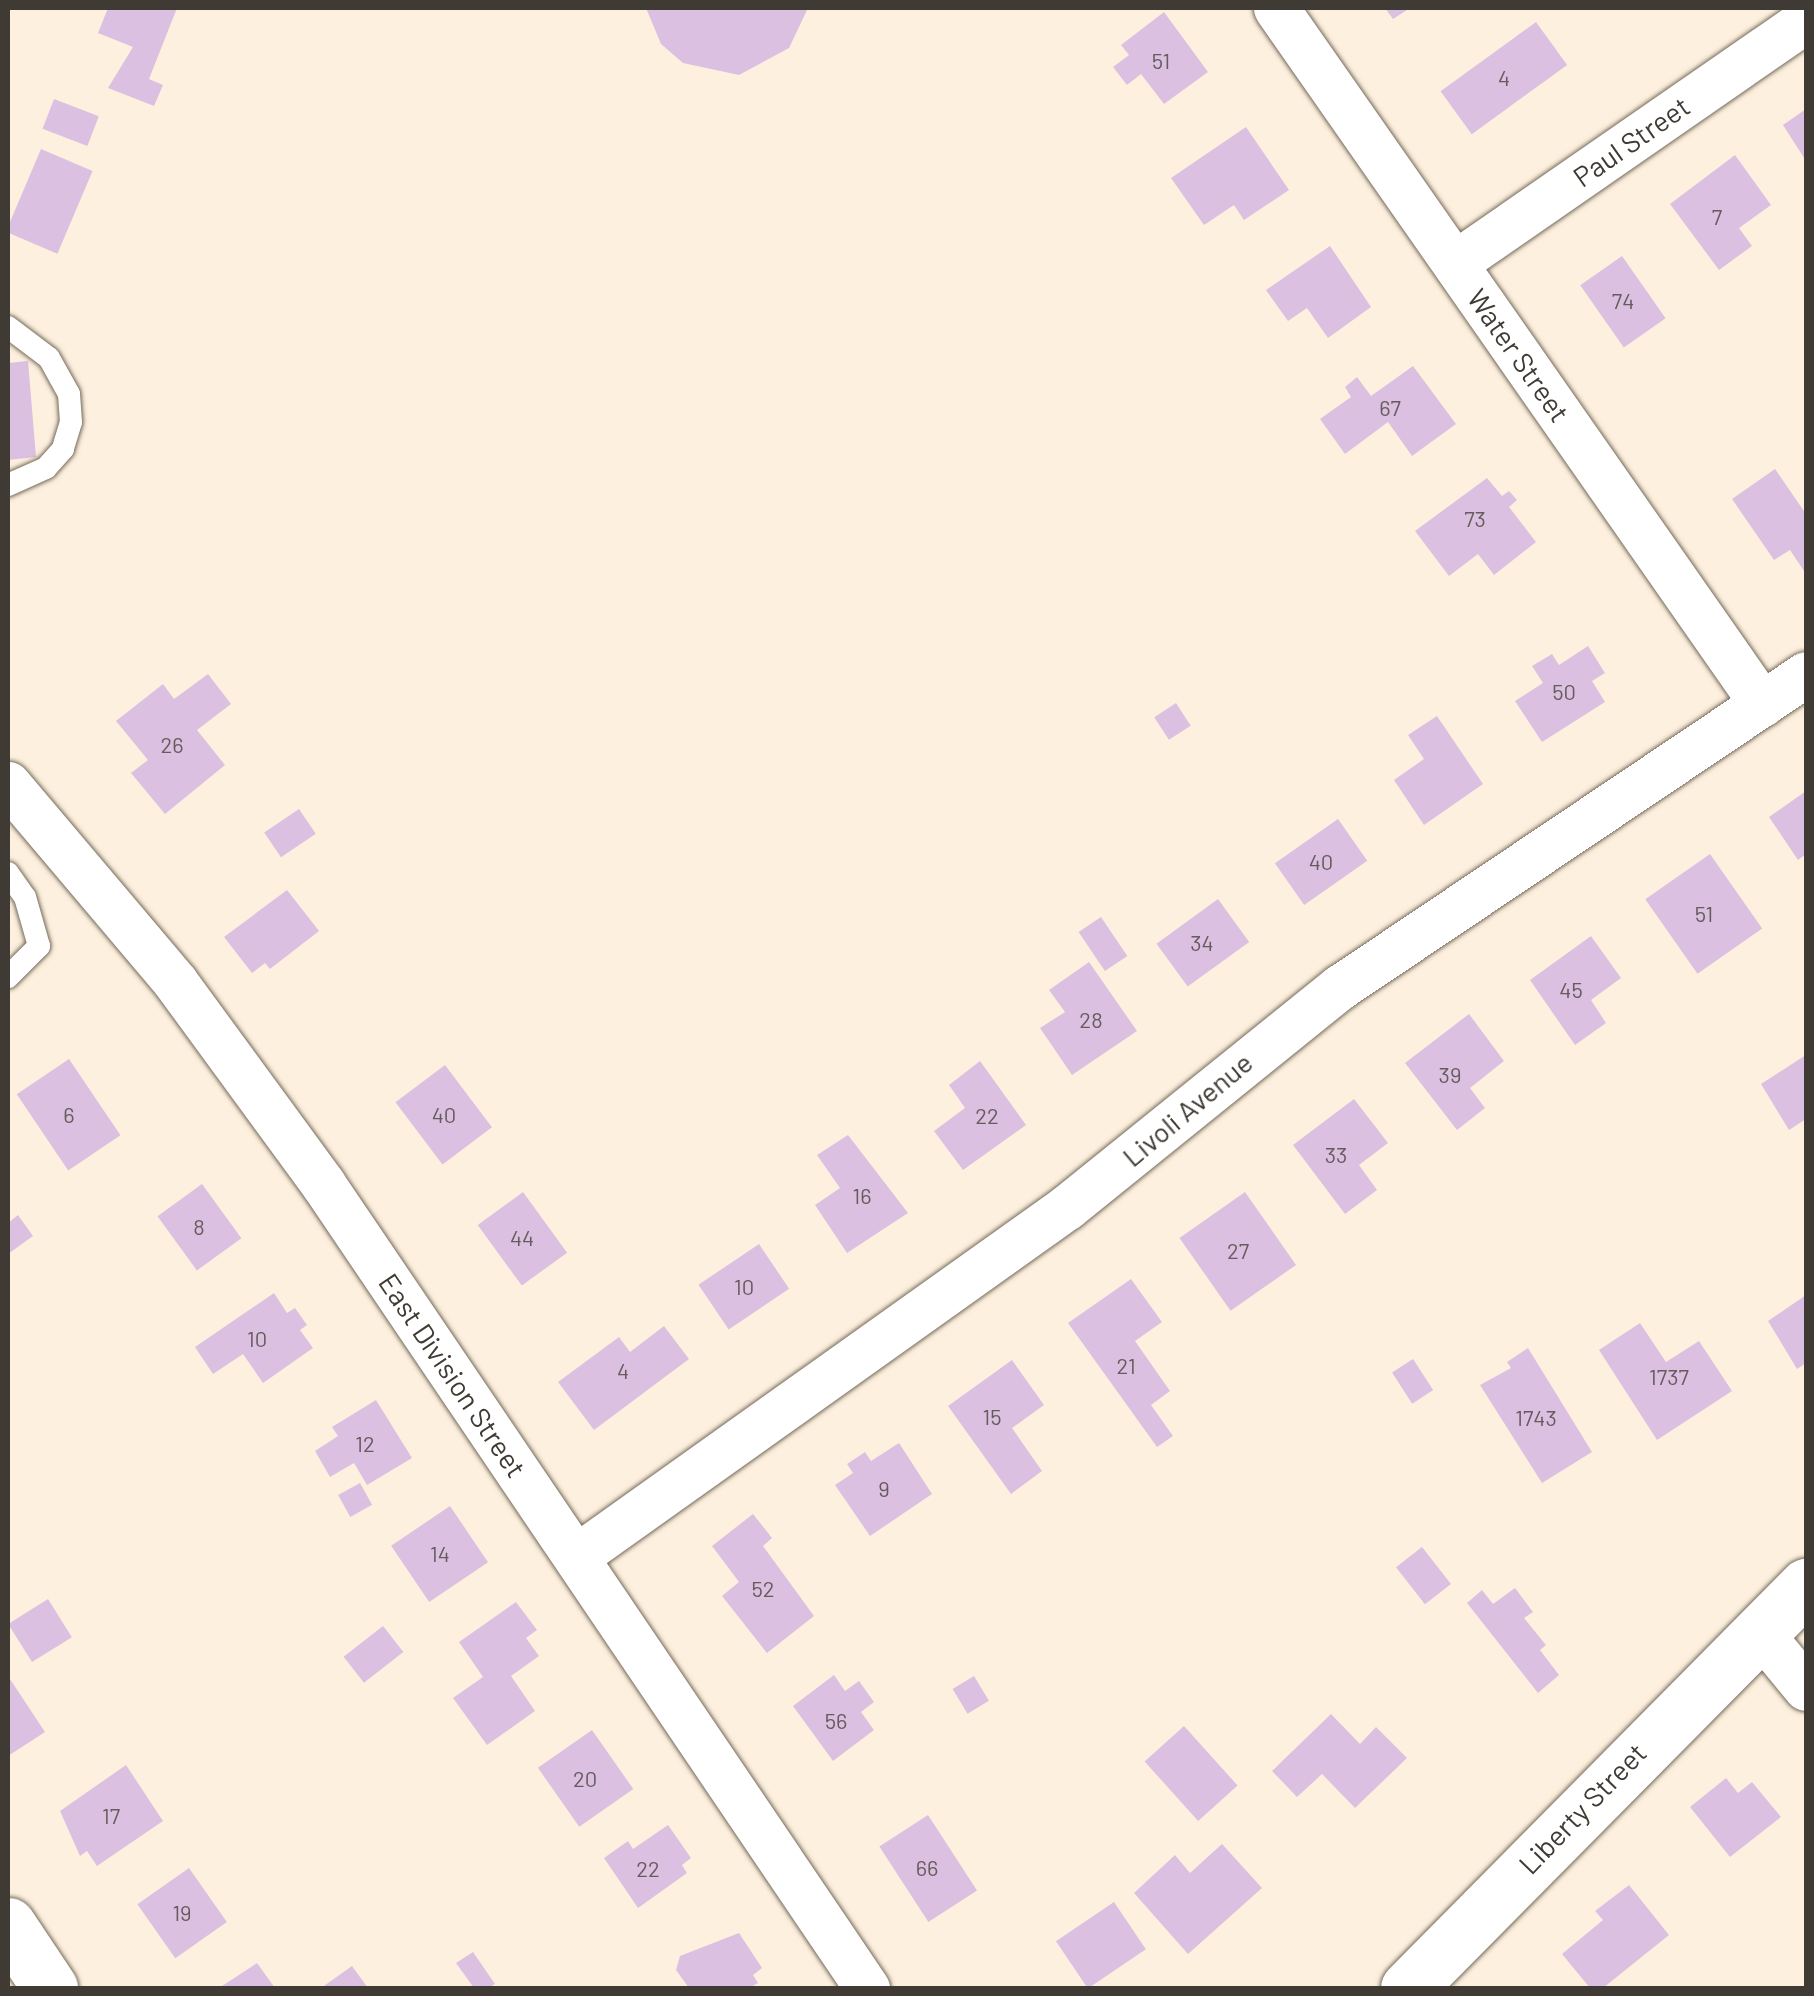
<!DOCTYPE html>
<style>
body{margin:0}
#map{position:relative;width:1814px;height:1996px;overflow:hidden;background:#fdf0de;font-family:Barlow,sans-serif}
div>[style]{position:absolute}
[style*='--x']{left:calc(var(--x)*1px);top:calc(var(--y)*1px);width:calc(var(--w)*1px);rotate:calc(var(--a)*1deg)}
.building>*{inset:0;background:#dcc0e1;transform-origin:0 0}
.roads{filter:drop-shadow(0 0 2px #75695a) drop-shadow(0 0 2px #75695a)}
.service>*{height:22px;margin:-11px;padding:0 11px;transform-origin:11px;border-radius:11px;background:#fff}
.minor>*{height:45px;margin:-22.5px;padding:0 22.5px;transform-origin:22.5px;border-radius:22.5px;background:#fff}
.tertiary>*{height:55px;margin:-27.5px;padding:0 27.5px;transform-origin:27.5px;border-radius:27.5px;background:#fff}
.secondary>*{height:55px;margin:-27.5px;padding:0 27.5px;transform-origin:27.5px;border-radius:27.5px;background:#fff}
span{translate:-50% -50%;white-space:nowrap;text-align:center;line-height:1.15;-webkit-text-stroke:8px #fff;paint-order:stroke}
.number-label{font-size:22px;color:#665c5e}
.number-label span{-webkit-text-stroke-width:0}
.street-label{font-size:28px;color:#3f3a33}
.frame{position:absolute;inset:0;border:10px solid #3f3a33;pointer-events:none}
</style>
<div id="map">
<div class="building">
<i style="clip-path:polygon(108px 8px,177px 8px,149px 79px,163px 85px,154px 106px,108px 88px,133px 47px,98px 33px)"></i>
<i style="clip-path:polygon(646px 8px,808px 8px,789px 48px,739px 75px,683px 63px,661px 44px)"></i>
<i style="clip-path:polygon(1385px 8px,1410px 8px,1393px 19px)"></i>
<i style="clip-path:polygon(1164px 12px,1208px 72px,1164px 104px,1141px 74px,1127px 85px,1113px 67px,1129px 55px,1121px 45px)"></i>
<i style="left:1536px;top:22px;width:53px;height:118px;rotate:54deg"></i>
<i style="left:54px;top:99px;width:48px;height:32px;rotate:21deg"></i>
<i style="clip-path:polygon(1806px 109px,1806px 161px,1783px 125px)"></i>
<i style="clip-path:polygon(1246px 127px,1289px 190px,1244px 220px,1234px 205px,1204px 225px,1171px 178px)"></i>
<i style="left:41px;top:149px;width:56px;height:90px;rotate:23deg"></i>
<i style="clip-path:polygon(1735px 155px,1771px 205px,1739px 228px,1752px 246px,1719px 270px,1670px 204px)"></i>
<i style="clip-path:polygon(1330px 246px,1371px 307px,1328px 338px,1307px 308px,1288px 321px,1266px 290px)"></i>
<i style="left:1622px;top:256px;width:76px;height:51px;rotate:55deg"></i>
<i style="clip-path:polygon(28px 361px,36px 457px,8px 460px,8px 363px)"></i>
<i style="clip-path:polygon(1413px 366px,1456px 424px,1412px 456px,1388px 422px,1345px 454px,1320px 419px,1351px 397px,1345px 387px,1357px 377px,1371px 396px)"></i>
<i style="clip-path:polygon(1775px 469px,1806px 514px,1806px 574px,1790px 550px,1774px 560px,1732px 499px)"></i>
<i style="clip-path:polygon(1487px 478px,1502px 496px,1509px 491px,1517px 500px,1509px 507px,1536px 542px,1494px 575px,1478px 554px,1449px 576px,1415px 531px)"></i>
<i style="clip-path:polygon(1588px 646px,1605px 673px,1592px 681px,1605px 702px,1542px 742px,1515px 701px,1543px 683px,1532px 666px,1552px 654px,1559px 665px)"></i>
<i style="clip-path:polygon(208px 674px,231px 704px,197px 730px,225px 765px,165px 814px,131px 773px,148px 760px,116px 721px,163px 684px,174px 699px)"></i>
<i style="left:1176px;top:703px;width:27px;height:26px;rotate:57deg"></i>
<i style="clip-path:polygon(1437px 716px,1483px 784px,1424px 825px,1394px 780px,1424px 759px,1408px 735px)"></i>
<i style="clip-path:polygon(1806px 791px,1806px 854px,1798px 860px,1769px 817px)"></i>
<i style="left:299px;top:809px;width:30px;height:42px;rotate:56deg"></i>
<i style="left:1338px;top:819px;width:51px;height:77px;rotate:55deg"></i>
<i style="left:1710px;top:854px;width:91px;height:79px;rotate:55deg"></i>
<i style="clip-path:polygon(287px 890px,319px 931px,270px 969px,265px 963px,252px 973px,224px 937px)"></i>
<i style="left:1218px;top:899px;width:53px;height:76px;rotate:54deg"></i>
<i style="left:1101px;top:917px;width:47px;height:27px;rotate:56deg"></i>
<i style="clip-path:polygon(1591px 936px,1621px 978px,1591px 1000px,1606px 1023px,1575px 1045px,1530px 980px)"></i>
<i style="clip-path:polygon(1089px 962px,1137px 1031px,1072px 1075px,1040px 1028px,1065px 1012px,1049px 990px)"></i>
<i style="clip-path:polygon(1469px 1014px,1504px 1061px,1470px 1088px,1485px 1108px,1457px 1130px,1405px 1063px)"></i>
<i style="clip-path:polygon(1806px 1055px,1806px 1119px,1789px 1130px,1761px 1084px)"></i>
<i style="left:69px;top:1059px;width:92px;height:63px;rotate:56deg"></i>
<i style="clip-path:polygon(980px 1061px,1026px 1125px,963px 1170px,934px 1131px,965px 1108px,949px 1085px)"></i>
<i style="left:445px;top:1065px;width:78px;height:62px;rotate:53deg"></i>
<i style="clip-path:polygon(1354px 1099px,1388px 1143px,1359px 1165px,1377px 1190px,1345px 1214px,1293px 1145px)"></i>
<i style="clip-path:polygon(848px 1135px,908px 1213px,847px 1253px,815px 1205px,840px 1188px,817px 1155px)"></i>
<i style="left:202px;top:1184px;width:67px;height:55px;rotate:54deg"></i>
<i style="left:523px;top:1192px;width:75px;height:56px;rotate:54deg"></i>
<i style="left:1245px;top:1192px;width:89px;height:80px;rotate:55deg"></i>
<i style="clip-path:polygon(18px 1215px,33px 1236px,8px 1254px,8px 1223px)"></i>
<i style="left:759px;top:1244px;width:54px;height:73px;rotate:56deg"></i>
<i style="clip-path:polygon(1131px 1279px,1162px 1322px,1135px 1341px,1170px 1391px,1151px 1405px,1173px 1436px,1157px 1447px,1068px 1323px)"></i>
<i style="clip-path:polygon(274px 1293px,287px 1313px,295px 1308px,307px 1325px,300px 1330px,313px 1348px,263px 1383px,243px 1354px,213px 1374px,195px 1347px)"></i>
<i style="clip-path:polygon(1806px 1295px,1806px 1363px,1797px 1369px,1768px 1321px)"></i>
<i style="clip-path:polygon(1640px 1323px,1666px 1362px,1699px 1341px,1732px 1391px,1657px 1440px,1599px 1350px)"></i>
<i style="clip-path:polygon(664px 1326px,689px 1359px,594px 1430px,558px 1382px,619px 1337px,630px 1352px)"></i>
<i style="clip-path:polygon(1528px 1348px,1592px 1452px,1542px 1483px,1480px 1385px,1511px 1368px,1507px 1362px)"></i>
<i style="left:1413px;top:1359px;width:37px;height:25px;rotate:57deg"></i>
<i style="clip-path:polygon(1012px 1360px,1044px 1405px,1012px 1428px,1042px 1471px,1011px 1494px,948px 1406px)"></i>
<i style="clip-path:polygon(376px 1400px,412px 1458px,367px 1485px,354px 1463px,330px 1477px,315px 1451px,338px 1436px,332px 1427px)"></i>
<i style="clip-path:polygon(899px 1443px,932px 1494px,870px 1536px,835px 1485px,853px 1473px,847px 1464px,865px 1452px,871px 1461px)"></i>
<i style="left:360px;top:1483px;width:25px;height:25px;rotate:61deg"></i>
<i style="left:450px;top:1506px;width:68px;height:71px;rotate:56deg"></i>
<i style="clip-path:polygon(753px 1514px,772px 1538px,763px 1546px,814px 1616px,767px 1653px,722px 1596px,739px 1582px,712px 1546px)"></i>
<i style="left:1422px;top:1547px;width:47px;height:33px;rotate:52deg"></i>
<i style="clip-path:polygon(1515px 1588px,1533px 1612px,1524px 1618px,1546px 1645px,1540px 1650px,1559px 1675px,1538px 1693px,1467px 1603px,1482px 1590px,1493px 1604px)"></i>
<i style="left:48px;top:1599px;width:45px;height:47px;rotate:58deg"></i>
<i style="clip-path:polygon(516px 1602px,537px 1630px,526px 1638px,539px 1656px,511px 1676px,535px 1711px,487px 1745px,453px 1698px,483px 1677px,459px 1642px)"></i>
<i style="left:383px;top:1626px;width:33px;height:50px;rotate:52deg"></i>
<i style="clip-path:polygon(834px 1675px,845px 1691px,859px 1681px,874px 1702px,861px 1712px,874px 1730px,833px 1761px,793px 1706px)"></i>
<i style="clip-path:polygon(8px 1676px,45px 1732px,8px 1756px)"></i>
<i style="left:974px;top:1676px;width:29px;height:25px;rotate:59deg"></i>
<i style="clip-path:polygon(1331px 1714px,1360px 1744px,1376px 1727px,1407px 1758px,1355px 1808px,1322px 1774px,1297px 1797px,1272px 1771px)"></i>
<i style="left:1184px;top:1726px;width:80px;height:53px;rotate:48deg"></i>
<i style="left:592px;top:1730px;width:72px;height:66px;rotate:55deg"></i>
<i style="clip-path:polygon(126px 1765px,163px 1821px,97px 1866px,87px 1851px,80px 1856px,60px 1811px)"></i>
<i style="clip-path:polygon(1726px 1778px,1738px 1793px,1752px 1782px,1781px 1817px,1730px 1857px,1690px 1807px)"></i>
<i style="left:928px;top:1815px;width:90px;height:58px;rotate:57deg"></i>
<i style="clip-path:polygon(668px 1825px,691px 1858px,682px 1865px,687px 1873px,638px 1908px,604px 1858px,628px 1841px,633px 1849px)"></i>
<i style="clip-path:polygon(1222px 1844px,1262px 1888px,1188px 1954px,1134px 1893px,1175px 1855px,1190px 1873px)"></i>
<i style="left:189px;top:1868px;width:66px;height:63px;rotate:55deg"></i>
<i style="clip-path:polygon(1629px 1885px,1669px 1935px,1603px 1988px,1590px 1988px,1562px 1954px,1603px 1920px,1595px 1911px)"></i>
<i style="left:1114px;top:1902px;width:57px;height:70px;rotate:56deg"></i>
<i style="clip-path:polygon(739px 1933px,762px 1968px,753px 1975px,758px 1983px,749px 1988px,689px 1988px,676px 1970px,680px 1956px)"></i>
<i style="clip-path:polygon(473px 1952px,495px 1984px,488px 1988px,474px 1988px,456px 1963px)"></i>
<i style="clip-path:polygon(257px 1963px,275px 1988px,219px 1988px)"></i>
<i style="clip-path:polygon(352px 1966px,368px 1988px,321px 1988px)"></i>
</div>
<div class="roads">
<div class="service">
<i style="--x:8;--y:327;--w:51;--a:37.1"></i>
<i style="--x:49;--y:358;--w:41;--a:60.9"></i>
<i style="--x:69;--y:394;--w:28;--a:86"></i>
<i style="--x:71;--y:422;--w:28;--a:107"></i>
<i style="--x:63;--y:449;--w:25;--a:132"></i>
<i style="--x:46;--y:468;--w:42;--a:155.9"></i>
<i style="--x:8;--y:873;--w:29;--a:55"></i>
<i style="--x:25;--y:897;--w:51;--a:74.1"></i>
<i style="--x:39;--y:946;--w:44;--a:135"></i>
</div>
<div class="minor">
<i style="--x:1276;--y:8;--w:849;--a:55.07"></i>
<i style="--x:1455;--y:263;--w:427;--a:-34.7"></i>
<i style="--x:8;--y:784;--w:260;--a:49.8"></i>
<i style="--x:176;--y:983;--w:249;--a:53.8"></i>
<i style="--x:323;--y:1184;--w:971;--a:55.92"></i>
<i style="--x:577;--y:1556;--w:602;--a:-35.46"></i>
<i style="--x:1067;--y:1207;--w:351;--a:-38.9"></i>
<i style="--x:1340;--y:987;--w:561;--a:-33.89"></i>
<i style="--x:1758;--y:1630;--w:75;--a:50.4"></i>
</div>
<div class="tertiary">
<i style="--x:8;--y:1925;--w:76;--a:56.3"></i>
</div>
<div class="secondary">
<i style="--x:1408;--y:1988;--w:566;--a:-45.29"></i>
</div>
</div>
<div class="number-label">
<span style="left:1161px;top:61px">51</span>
<span style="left:1504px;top:78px">4</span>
<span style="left:1717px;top:217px">7</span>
<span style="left:1623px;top:301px">74</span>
<span style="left:1390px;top:408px">67</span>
<span style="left:1475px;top:519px">73</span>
<span style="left:1564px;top:692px">50</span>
<span style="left:172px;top:745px">26</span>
<span style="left:1321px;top:862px">40</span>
<span style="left:1704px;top:914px">51</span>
<span style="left:1202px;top:943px">34</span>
<span style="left:1571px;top:990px">45</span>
<span style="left:1091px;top:1020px">28</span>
<span style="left:1450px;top:1075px">39</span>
<span style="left:69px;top:1115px">6</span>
<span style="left:444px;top:1115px">40</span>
<span style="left:987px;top:1116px">22</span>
<span style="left:1336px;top:1155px">33</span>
<span style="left:862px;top:1196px">16</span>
<span style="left:199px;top:1227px">8</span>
<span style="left:522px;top:1238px">44</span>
<span style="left:1238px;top:1251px">27</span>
<span style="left:744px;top:1287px">10</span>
<span style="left:257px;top:1339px">10</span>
<span style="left:1126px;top:1366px">21</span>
<span style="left:623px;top:1371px">4</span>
<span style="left:1669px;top:1377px">1737</span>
<span style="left:992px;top:1417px">15</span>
<span style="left:1536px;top:1418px">1743</span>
<span style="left:365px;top:1444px">12</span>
<span style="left:884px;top:1489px">9</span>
<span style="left:440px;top:1554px">14</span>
<span style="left:763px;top:1589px">52</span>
<span style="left:836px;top:1721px">56</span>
<span style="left:585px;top:1779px">20</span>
<span style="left:111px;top:1816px">17</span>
<span style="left:927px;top:1868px">66</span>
<span style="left:648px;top:1869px">22</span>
<span style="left:182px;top:1913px">19</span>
</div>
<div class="street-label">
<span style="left:1631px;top:141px;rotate:-35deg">Paul Street</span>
<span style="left:1519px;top:355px;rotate:55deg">Water Street</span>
<span style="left:1187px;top:1109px;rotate:-40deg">Livoli Avenue</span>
<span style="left:453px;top:1375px;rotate:56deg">East Division Street</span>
<span style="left:1582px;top:1808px;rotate:-46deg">Liberty Street</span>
</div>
<div class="frame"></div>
</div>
